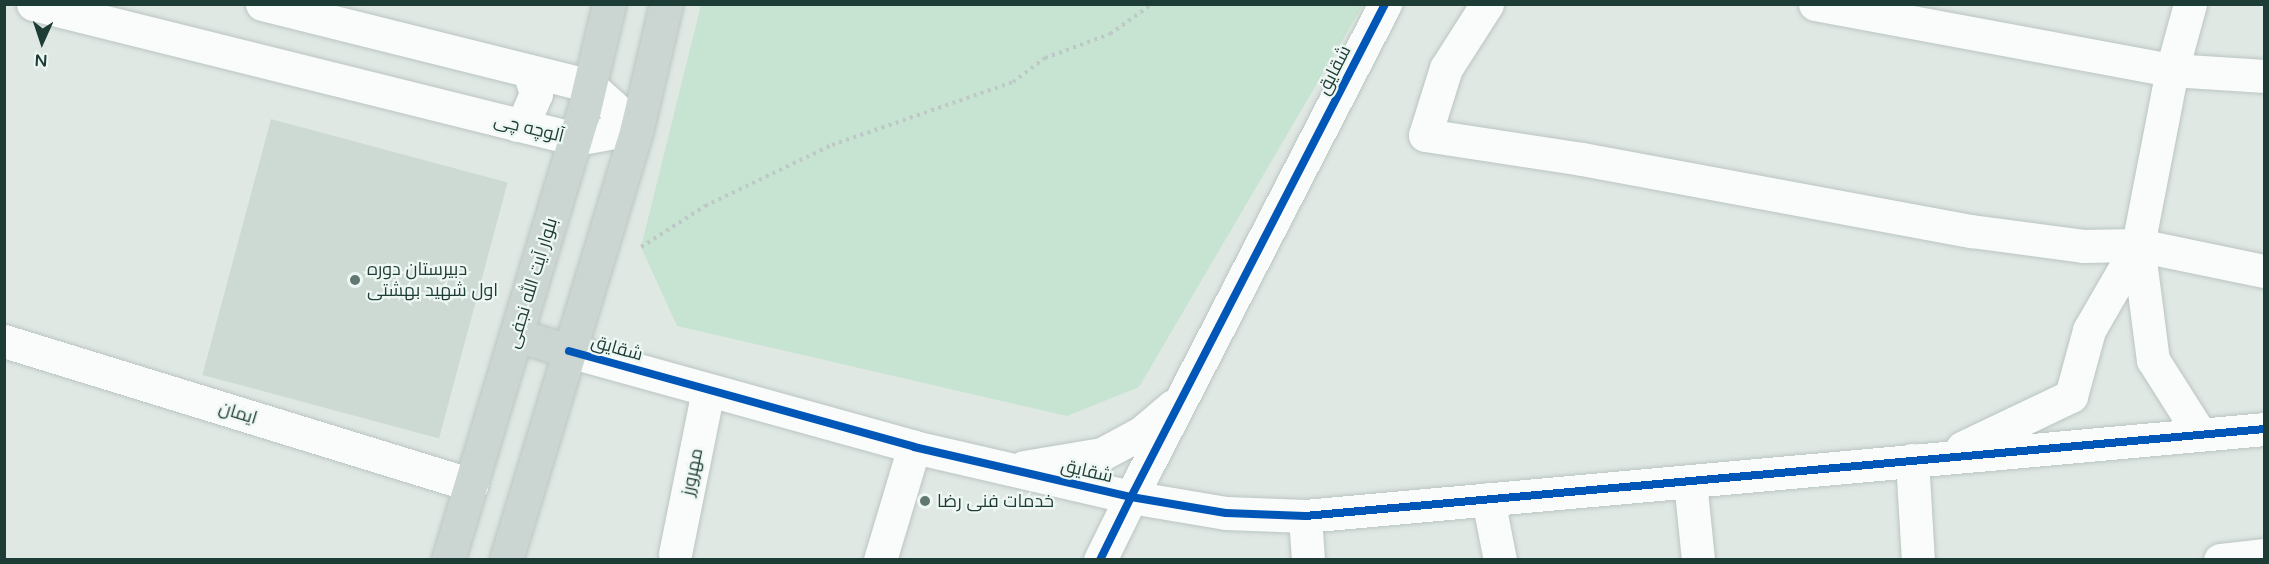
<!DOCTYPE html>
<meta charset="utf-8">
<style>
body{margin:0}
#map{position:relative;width:2269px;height:564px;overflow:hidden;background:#e0e8e4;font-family:"Varela Round",Cairo,sans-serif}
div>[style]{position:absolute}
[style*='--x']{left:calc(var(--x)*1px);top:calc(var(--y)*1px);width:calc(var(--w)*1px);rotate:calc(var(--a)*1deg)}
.built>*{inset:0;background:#cddad4;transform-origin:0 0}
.green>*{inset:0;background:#c7e3d1}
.path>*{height:4px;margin-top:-2px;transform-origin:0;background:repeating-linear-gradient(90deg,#bec8c6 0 3px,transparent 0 7.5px)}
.roads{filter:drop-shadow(0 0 2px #bac5c2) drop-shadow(0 0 2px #bac5c2)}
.minor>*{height:33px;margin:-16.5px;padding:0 16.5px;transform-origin:16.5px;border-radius:16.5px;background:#fafcfb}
.major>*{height:33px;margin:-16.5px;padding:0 16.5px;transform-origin:16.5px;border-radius:16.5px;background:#cbd5d2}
.cycleway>*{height:8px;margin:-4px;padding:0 4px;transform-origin:4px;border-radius:4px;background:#0057b8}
.dots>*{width:16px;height:16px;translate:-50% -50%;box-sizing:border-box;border:3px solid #eef7f3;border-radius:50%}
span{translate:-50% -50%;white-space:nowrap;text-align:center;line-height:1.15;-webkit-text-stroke:4.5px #eef7f3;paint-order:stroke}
.street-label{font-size:18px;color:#1d3c35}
.poi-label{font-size:18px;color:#1d3c35}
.left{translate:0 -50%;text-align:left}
.frame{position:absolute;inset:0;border:6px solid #1d3c35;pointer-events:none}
.north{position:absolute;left:12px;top:12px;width:60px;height:60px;-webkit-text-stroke:4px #eef7f3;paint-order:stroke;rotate:183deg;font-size:16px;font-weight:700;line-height:24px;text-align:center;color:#1d3c35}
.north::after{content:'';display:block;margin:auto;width:21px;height:27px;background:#1d3c35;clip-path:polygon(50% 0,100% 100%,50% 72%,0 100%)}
</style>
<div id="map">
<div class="built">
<i style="left:271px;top:119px;width:245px;height:265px;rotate:15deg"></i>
</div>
<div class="green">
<i style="clip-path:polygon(701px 5px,701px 4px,1363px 5px,1139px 387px,1067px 416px,677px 326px,641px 247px)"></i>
</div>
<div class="path">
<i style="--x:641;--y:247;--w:76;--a:-32.6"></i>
<i style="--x:705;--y:206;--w:141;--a:-25.7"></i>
<i style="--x:832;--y:145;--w:192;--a:-19.2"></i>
<i style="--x:1013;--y:82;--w:40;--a:-37"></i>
<i style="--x:1045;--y:58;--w:69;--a:-20.3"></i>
<i style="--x:1110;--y:34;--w:52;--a:-35.5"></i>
</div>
<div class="roads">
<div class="minor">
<i style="--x:33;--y:4;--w:560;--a:13.96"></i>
<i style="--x:576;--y:139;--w:62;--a:-10.2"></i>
<i style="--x:262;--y:4;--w:338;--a:14"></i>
<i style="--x:590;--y:86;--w:63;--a:41.8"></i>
<i style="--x:1487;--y:4;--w:76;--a:122.6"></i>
<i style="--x:1446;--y:68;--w:70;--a:107.4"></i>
<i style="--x:1425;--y:135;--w:159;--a:8.7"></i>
<i style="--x:1582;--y:159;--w:396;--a:10.5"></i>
<i style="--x:1971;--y:231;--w:113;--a:7.6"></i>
<i style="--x:2083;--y:246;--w:55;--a:-1"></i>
<i style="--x:2138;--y:245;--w:129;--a:11.7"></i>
<i style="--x:1815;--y:4;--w:363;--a:10.5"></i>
<i style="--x:2172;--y:70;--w:178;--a:101"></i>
<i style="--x:2190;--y:4;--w:68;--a:105.3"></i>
<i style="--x:2172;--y:70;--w:92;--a:3.7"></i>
<i style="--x:517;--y:125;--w:12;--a:-42"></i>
<i style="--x:526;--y:117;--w:25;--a:-67"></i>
<i style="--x:536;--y:94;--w:24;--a:-107"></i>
<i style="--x:4;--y:341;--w:489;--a:17.1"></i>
<i style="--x:569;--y:351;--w:358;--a:15.5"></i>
<i style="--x:914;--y:447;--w:223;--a:13"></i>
<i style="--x:1131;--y:497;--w:555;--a:-62.74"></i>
<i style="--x:1962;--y:448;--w:121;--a:-25.5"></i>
<i style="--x:2071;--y:396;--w:68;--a:-74.7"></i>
<i style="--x:2089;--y:330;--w:98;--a:-60"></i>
<i style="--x:2138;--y:245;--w:116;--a:82.6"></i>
<i style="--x:2153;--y:360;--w:88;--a:57.6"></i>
<i style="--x:1912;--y:460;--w:100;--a:86.6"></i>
<i style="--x:1024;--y:467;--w:79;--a:-9.5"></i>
<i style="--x:1102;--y:454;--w:44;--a:-28.3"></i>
<i style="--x:1141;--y:433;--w:42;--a:-40.2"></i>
<i style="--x:1690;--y:481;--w:79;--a:84.2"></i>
<i style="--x:1488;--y:499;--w:62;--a:78.9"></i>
<i style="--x:1305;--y:516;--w:44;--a:86.1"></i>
<i style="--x:675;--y:554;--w:167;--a:-78.6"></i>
<i style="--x:880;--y:560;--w:118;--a:-73.3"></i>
<i style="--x:1100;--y:560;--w:70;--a:-63.8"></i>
<i style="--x:1131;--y:497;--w:96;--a:9.6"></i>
<i style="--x:1226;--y:513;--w:79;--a:2.2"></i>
<i style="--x:1305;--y:516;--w:963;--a:-5.18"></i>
<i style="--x:2220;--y:560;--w:44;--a:-6.5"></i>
</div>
<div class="major">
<i style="--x:516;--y:335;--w:55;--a:16.8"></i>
<i style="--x:448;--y:560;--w:466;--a:-73.2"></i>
<i style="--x:583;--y:114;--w:113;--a:-76.7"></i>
<i style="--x:506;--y:560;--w:451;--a:-73.1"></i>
<i style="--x:637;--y:128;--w:127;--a:-76.8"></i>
</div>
</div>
<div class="cycleway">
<i style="--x:569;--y:351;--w:358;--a:15.5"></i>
<i style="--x:914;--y:447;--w:223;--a:13"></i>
<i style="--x:1131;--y:497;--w:555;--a:-62.74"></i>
<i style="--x:1100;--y:560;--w:70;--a:-63.8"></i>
<i style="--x:1131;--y:497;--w:96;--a:9.6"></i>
<i style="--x:1226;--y:513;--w:79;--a:2.2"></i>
<i style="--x:1305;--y:516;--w:963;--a:-5.18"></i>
</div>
<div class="dots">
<i style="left:355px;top:280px;background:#617872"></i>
<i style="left:925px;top:501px;background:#617872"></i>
</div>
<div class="street-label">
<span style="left:1334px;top:70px;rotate:-63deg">شقایق</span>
<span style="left:529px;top:128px;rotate:14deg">آلوچه چی</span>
<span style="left:532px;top:283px;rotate:-73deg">بلوار آیت الله نجفی</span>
<span style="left:617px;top:348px;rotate:16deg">شقایق</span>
<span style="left:238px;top:413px;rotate:17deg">ایمان</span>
<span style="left:1087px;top:471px;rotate:13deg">شقایق</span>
<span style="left:692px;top:472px;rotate:-78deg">مهرورز</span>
</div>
<div class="poi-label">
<span class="left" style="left:367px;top:280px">دبیرستان دوره<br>اول شهید بهشتی</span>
<span class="left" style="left:937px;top:501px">خدمات فنی رضا</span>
</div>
<div class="frame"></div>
<div class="north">N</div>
</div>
